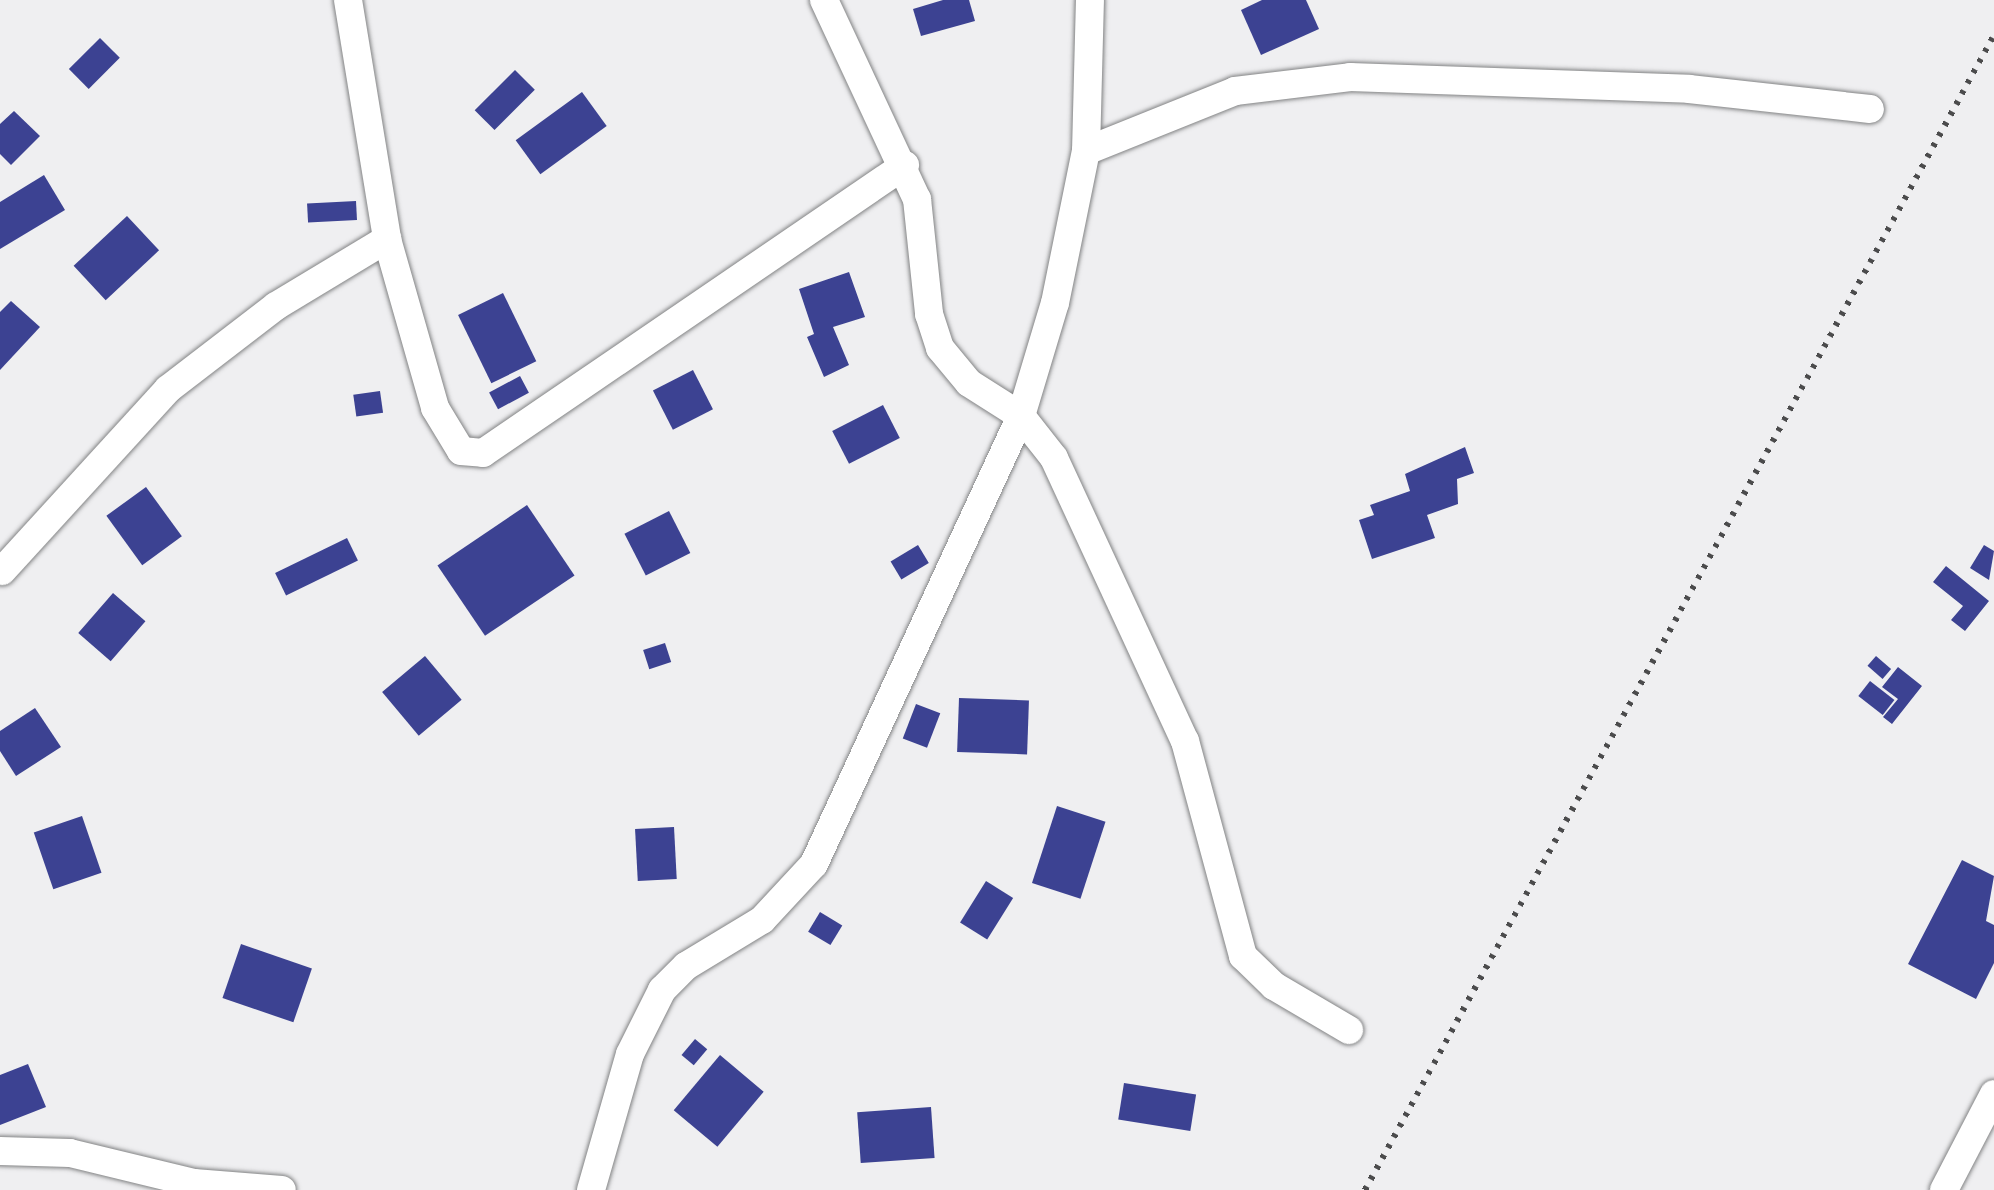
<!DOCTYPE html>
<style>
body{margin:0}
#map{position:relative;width:1994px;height:1190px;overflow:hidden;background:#efeff1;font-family:"Roboto Serif",serif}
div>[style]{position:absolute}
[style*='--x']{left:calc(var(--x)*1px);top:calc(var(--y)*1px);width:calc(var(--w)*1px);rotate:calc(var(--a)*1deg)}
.building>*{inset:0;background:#3c4292;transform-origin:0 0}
.roads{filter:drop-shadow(0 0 2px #828384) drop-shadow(0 0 2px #828384)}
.minor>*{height:28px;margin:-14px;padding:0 14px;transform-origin:14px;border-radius:14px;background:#fff}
.rail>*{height:6px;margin-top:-3px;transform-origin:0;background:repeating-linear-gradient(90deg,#4b4b4c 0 4px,transparent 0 12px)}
span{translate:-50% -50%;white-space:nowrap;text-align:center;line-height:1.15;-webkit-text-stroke:8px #efeff1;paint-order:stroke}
</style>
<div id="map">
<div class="building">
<i style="clip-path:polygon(943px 0,969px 0,975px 21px,921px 36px,913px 9px)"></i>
<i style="clip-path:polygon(1262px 0,1306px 0,1319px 29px,1261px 55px,1241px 10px)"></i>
<i style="left:100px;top:38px;width:28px;height:44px;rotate:45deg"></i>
<i style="left:515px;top:70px;width:28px;height:57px;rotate:45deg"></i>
<i style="left:582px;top:92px;width:42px;height:82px;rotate:54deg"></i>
<i style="clip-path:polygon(14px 111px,40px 136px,11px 165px,0 154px,0 124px)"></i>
<i style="clip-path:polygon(44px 175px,65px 210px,0 249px,0 202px)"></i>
<i style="left:356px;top:201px;width:19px;height:49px;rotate:87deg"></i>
<i style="left:127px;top:216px;width:47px;height:73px;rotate:47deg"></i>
<i style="clip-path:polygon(849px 272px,865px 317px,833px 327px,849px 365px,824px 377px,807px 337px,814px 334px,799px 289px)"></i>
<i style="left:503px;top:293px;width:76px;height:50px;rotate:64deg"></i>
<i style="clip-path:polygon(11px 301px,40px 327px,0 370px,0 312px)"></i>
<i style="left:693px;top:370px;width:44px;height:45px;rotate:63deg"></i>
<i style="left:520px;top:376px;width:19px;height:35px;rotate:62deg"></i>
<i style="left:380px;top:391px;width:22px;height:27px;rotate:82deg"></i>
<i style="left:883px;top:405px;width:37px;height:57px;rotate:63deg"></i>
<i style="clip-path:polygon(1465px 447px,1474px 473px,1457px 479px,1458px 504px,1427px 515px,1435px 538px,1372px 559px,1359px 520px,1374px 515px,1370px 505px,1410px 491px,1405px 474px)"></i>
<i style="left:146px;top:487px;width:61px;height:49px;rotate:54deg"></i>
<i style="left:527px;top:505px;width:85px;height:108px;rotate:56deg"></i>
<i style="left:669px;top:511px;width:47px;height:50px;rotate:63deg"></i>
<i style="left:347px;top:538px;width:25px;height:80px;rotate:64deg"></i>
<i style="left:918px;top:545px;width:21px;height:32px;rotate:59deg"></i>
<i style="clip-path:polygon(1984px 545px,1994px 551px,1989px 580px,1970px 568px)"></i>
<i style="clip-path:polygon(1946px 566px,1989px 601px,1965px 631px,1951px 620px,1963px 606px,1933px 582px)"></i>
<i style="left:113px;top:593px;width:43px;height:53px;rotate:41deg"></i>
<i style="left:665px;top:643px;width:20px;height:23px;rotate:72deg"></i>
<i style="left:425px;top:656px;width:57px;height:56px;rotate:50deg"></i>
<i style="left:1876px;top:656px;width:20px;height:13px;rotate:41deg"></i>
<i style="clip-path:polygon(1898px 667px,1922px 686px,1892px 724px,1883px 717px,1898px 699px,1882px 687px)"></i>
<i style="left:1870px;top:681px;width:31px;height:19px;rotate:38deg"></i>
<i style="left:959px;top:698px;width:70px;height:54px;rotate:2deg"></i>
<i style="left:916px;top:704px;width:26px;height:37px;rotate:21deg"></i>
<i style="clip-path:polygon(35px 708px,61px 747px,16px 776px,0 751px,0 731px)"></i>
<i style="left:1057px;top:806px;width:51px;height:81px;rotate:18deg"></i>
<i style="left:82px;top:816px;width:60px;height:51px;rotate:71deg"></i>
<i style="left:674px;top:827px;width:52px;height:39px;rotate:87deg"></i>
<i style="clip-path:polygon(1962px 860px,1994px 876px,1986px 921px,1994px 925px,1994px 963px,1976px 999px,1908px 964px)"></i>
<i style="left:986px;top:881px;width:32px;height:49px;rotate:32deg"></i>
<i style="left:820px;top:912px;width:26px;height:23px;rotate:31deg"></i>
<i style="left:241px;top:944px;width:75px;height:57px;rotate:19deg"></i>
<i style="left:695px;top:1039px;width:16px;height:21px;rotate:40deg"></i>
<i style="left:720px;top:1055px;width:57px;height:72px;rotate:40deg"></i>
<i style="clip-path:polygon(28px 1064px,46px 1107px,0 1125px,0 1075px)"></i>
<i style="left:1124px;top:1083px;width:73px;height:37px;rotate:9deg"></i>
<i style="left:931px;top:1107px;width:51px;height:74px;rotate:86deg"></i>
</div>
<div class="roads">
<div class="minor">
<i style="--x:348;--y:0;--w:242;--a:80.7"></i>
<i style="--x:387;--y:239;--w:176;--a:74.1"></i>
<i style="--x:435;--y:408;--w:50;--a:58.8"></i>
<i style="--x:461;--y:451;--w:22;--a:5"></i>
<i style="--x:483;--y:453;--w:511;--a:-34.31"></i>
<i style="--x:824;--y:0;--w:220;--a:65"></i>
<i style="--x:917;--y:199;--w:116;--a:84"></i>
<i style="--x:929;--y:314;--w:36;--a:72"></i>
<i style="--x:940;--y:348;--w:45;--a:50.4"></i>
<i style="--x:969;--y:383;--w:62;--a:32.4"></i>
<i style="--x:1021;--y:416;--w:53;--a:51.8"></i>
<i style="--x:1054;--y:458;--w:312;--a:65.2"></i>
<i style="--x:1185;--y:741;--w:223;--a:74.9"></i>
<i style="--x:1243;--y:956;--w:43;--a:44.1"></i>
<i style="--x:1274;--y:986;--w:87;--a:30.4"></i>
<i style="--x:1086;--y:151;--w:161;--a:-21.9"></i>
<i style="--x:1235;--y:91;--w:116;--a:-6.9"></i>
<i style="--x:1350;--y:77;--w:339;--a:2"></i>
<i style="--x:1689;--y:89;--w:182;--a:6.3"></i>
<i style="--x:2;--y:571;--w:246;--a:-47.6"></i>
<i style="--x:168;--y:389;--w:136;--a:-37.5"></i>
<i style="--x:276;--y:306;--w:130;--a:-31.1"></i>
<i style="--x:0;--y:1151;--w:70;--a:1.6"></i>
<i style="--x:70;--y:1153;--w:128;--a:13.6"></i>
<i style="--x:194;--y:1183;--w:88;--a:4.5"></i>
<i style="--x:591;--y:1190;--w:141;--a:-74"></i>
<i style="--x:630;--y:1054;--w:72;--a:-63.4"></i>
<i style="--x:662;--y:990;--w:34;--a:-45"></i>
<i style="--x:686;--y:966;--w:89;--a:-31.2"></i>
<i style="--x:762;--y:920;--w:76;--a:-47.1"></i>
<i style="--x:814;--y:864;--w:494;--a:-65.2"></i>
<i style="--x:1021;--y:416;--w:118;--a:-73.3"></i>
<i style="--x:1055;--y:303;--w:155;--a:-78.5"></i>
<i style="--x:1086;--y:151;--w:151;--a:-88.5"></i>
<i style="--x:1944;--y:1190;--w:108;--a:-62.5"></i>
</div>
</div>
<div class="rail">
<i style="--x:1365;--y:1190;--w:1315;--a:-61.43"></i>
</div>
</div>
